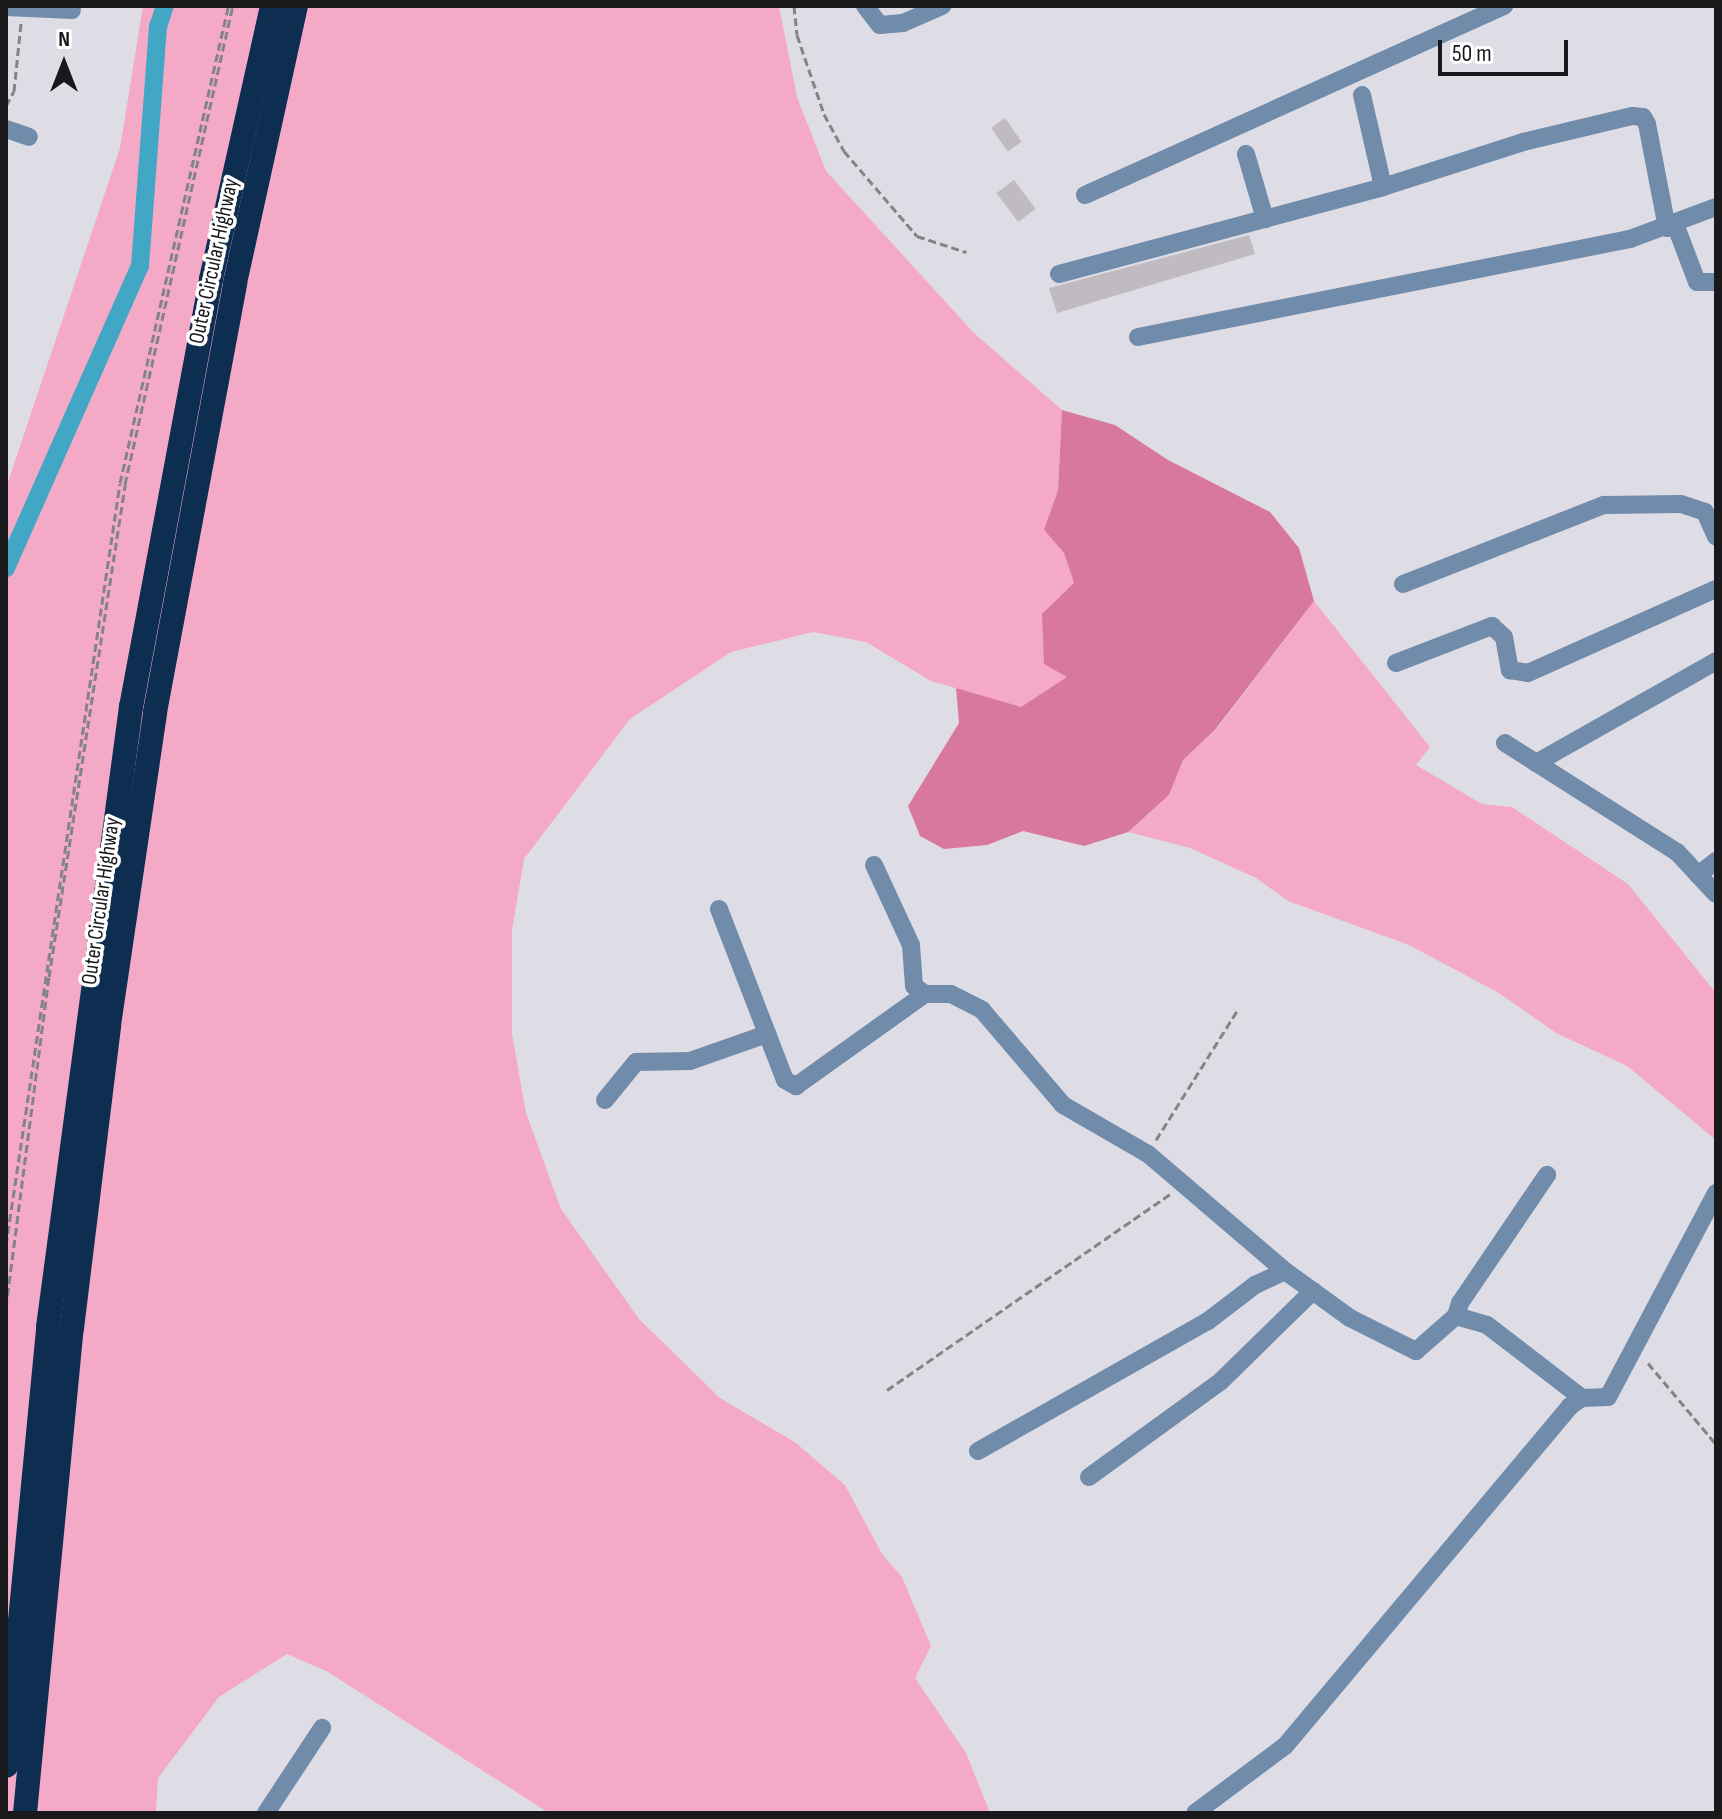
<!DOCTYPE html>
<style>
body{margin:0}
#map{position:relative;width:1722px;height:1819px;overflow:hidden;background:#dedde5;font-family:"Sofia Sans Condensed",sans-serif}
div>[style]{position:absolute}
[style*='--x']{left:calc(var(--x)*1px);top:calc(var(--y)*1px);width:calc(var(--w)*1px);rotate:calc(var(--a)*1deg)}
.green>*{inset:0;background:#f4aac6}
.forest>*{inset:0;background:#d8789f}
.canal>*{height:18px;margin:-9px;padding:0 9px;transform-origin:9px;border-radius:9px;background:#42a7c5}
.building>*{inset:0;background:#c0bbc1;transform-origin:0 0}
.path>*{height:3px;margin-top:-1.5px;transform-origin:0;background:repeating-linear-gradient(90deg,#838388 0 8px,transparent 0 12px)}
.minor>*{height:18px;margin:-9px;padding:0 9px;transform-origin:9px;border-radius:9px;background:#718bab}
.motorway>*{height:24px;margin:-12px;padding:0 12px;transform-origin:12px;border-radius:12px;background:#0d2d51}
span{translate:-50% -50%;white-space:nowrap;text-align:center;line-height:1.15;-webkit-text-stroke:7px #fff;paint-order:stroke}
.street-label{font-size:22px;color:#19191c}
.frame{position:absolute;inset:0;border:8px solid #19191c;pointer-events:none}
.north{position:absolute;left:24px;top:24px;width:80px;height:80px;-webkit-text-stroke:6px #fff;paint-order:stroke;rotate:0deg;font-size:22px;font-weight:700;line-height:32px;text-align:center;color:#19191c}
.north::after{content:'';display:block;margin:auto;width:28px;height:36px;background:#19191c;clip-path:polygon(50% 0,100% 100%,50% 72%,0 100%)}
.scale{position:absolute;left:1438px;top:40px;width:130px;height:36px;box-sizing:border-box;border:4px solid #19191c;border-top:0;padding-left:10px;font-size:24px;line-height:28px;white-space:nowrap;color:#19191c;-webkit-text-stroke:6px #fff;paint-order:stroke}
</style>
<div id="map">
<div class="green">
<i style="clip-path:polygon(143px 6px,779px 6px,797px 97px,826px 171px,974px 333px,1062px 410px,1058px 490px,1044px 530px,1064px 553px,1074px 583px,1068px 677px,1021px 707px,931px 681px,866px 642px,813px 632px,731px 652px,630px 719px,524px 859px,512px 930px,512px 1034px,526px 1113px,561px 1209px,639px 1319px,720px 1398px,796px 1443px,845px 1485px,882px 1554px,902px 1577px,931px 1646px,915px 1678px,966px 1753px,990px 1813px,549px 1813px,328px 1672px,287px 1654px,219px 1697px,158px 1778px,156px 1813px,6px 1813px,6px 488px,120px 148px)"></i>
<i style="clip-path:polygon(1314px 601px,1430px 747px,1416px 765px,1482px 804px,1512px 807px,1628px 884px,1716px 993px,1716px 1140px,1627px 1066px,1556px 1033px,1499px 993px,1409px 945px,1288px 901px,1256px 878px,1190px 848px,1128px 832px,1169px 795px,1183px 760px,1216px 730px)"></i>
</div>
<div class="forest">
<i style="clip-path:polygon(1062px 410px,1115px 425px,1168px 460px,1270px 512px,1299px 548px,1314px 601px,1215px 730px,1183px 760px,1169px 795px,1128px 832px,1084px 846px,1023px 831px,987px 845px,944px 849px,920px 836px,908px 806px,959px 723px,956px 688px,1021px 707px,1067px 677px,1044px 664px,1042px 614px,1074px 583px,1064px 553px,1044px 530px,1058px 490px)"></i>
</div>
<div class="canal">
<i style="--x:6;--y:568;--w:330;--a:-66.1"></i>
<i style="--x:140;--y:266;--w:240;--a:-85.7"></i>
<i style="--x:158;--y:27;--w:22;--a:-72"></i>
</div>
<div class="building">
<i style="left:1005px;top:118px;width:29px;height:17px;rotate:55deg"></i>
<i style="left:1014px;top:180px;width:36px;height:22px;rotate:53deg"></i>
<i style="clip-path:polygon(1249px 235px,1255px 254px,1057px 313px,1049px 288px)"></i>
</div>
<div class="path">
<i style="--x:794;--y:6;--w:29;--a:84"></i>
<i style="--x:797;--y:35;--w:83;--a:71.1"></i>
<i style="--x:824;--y:114;--w:42;--a:61.6"></i>
<i style="--x:844;--y:151;--w:112;--a:49.3"></i>
<i style="--x:917;--y:236;--w:52;--a:18.1"></i>
<i style="--x:6;--y:106;--w:17;--a:-62"></i>
<i style="--x:14;--y:91;--w:68;--a:-84.1"></i>
<i style="--x:1156;--y:1140;--w:152;--a:-57.9"></i>
<i style="--x:6;--y:1245;--w:770;--a:-81.49"></i>
<i style="--x:120;--y:483;--w:489;--a:-77.2"></i>
<i style="--x:6;--y:1307;--w:333;--a:-82.6"></i>
<i style="--x:49;--y:977;--w:499;--a:-81.2"></i>
<i style="--x:125;--y:484;--w:490;--a:-77.3"></i>
<i style="--x:1648;--y:1363;--w:106;--a:50"></i>
<i style="--x:887;--y:1390;--w:344;--a:-34.7"></i>
<i style="--x:6;--y:1475;--w:29;--a:90"></i>
</div>
<div class="minor">
<i style="--x:865;--y:6;--w:24;--a:52"></i>
<i style="--x:880;--y:25;--w:23;--a:-5"></i>
<i style="--x:903;--y:23;--w:43;--a:-23.6"></i>
<i style="--x:6;--y:7;--w:66;--a:2.6"></i>
<i style="--x:1362;--y:95;--w:94;--a:77.1"></i>
<i style="--x:6;--y:129;--w:24;--a:19"></i>
<i style="--x:1246;--y:154;--w:68;--a:73.7"></i>
<i style="--x:1085;--y:195;--w:460;--a:-24.3"></i>
<i style="--x:1675;--y:224;--w:62;--a:69.2"></i>
<i style="--x:1697;--y:282;--w:19;--a:0"></i>
<i style="--x:1059;--y:274;--w:335;--a:-15"></i>
<i style="--x:1383;--y:187;--w:147;--a:-17.8"></i>
<i style="--x:1523;--y:142;--w:112;--a:-13.4"></i>
<i style="--x:1632;--y:116;--w:11;--a:5"></i>
<i style="--x:1643;--y:117;--w:8;--a:60"></i>
<i style="--x:1647;--y:124;--w:106;--a:79.1"></i>
<i style="--x:1138;--y:337;--w:502;--a:-11.27"></i>
<i style="--x:1630;--y:239;--w:92;--a:-20.4"></i>
<i style="--x:1403;--y:584;--w:216;--a:-21.5"></i>
<i style="--x:1604;--y:505;--w:77;--a:-0.7"></i>
<i style="--x:1681;--y:504;--w:25;--a:18"></i>
<i style="--x:1705;--y:512;--w:27;--a:66"></i>
<i style="--x:1396;--y:663;--w:103;--a:-21.1"></i>
<i style="--x:1492;--y:626;--w:16;--a:43"></i>
<i style="--x:1504;--y:637;--w:34;--a:80"></i>
<i style="--x:1510;--y:670;--w:18;--a:9"></i>
<i style="--x:1528;--y:673;--w:206;--a:-24.1"></i>
<i style="--x:1505;--y:743;--w:204;--a:32.4"></i>
<i style="--x:1677;--y:852;--w:57;--a:47.1"></i>
<i style="--x:1536;--y:763;--w:207;--a:-29.5"></i>
<i style="--x:874;--y:865;--w:88;--a:65.2"></i>
<i style="--x:911;--y:945;--w:41;--a:85.8"></i>
<i style="--x:914;--y:986;--w:14;--a:36"></i>
<i style="--x:925;--y:994;--w:26;--a:0"></i>
<i style="--x:951;--y:994;--w:35;--a:27"></i>
<i style="--x:982;--y:1010;--w:125;--a:49.5"></i>
<i style="--x:1063;--y:1105;--w:98;--a:30"></i>
<i style="--x:1148;--y:1154;--w:180;--a:40.5"></i>
<i style="--x:1285;--y:1271;--w:80;--a:35.9"></i>
<i style="--x:1350;--y:1318;--w:74;--a:26.6"></i>
<i style="--x:1416;--y:1351;--w:53;--a:-41.2"></i>
<i style="--x:1456;--y:1316;--w:32;--a:16"></i>
<i style="--x:1487;--y:1325;--w:120;--a:37.5"></i>
<i style="--x:1698;--y:875;--w:23;--a:-38"></i>
<i style="--x:719;--y:909;--w:183;--a:68.9"></i>
<i style="--x:785;--y:1080;--w:13;--a:29"></i>
<i style="--x:796;--y:1086;--w:158;--a:-35.5"></i>
<i style="--x:605;--y:1100;--w:49;--a:-50.8"></i>
<i style="--x:636;--y:1062;--w:54;--a:-1.1"></i>
<i style="--x:690;--y:1061;--w:82;--a:-19.3"></i>
<i style="--x:1456;--y:1316;--w:14;--a:-73"></i>
<i style="--x:1460;--y:1303;--w:155;--a:-55.8"></i>
<i style="--x:978;--y:1451;--w:264;--a:-29.5"></i>
<i style="--x:1208;--y:1321;--w:59;--a:-37.5"></i>
<i style="--x:1255;--y:1285;--w:33;--a:-25"></i>
<i style="--x:1089;--y:1477;--w:163;--a:-36"></i>
<i style="--x:1221;--y:1381;--w:129;--a:-44.4"></i>
<i style="--x:266;--y:1813;--w:102;--a:-56.6"></i>
<i style="--x:1195;--y:1813;--w:112;--a:-36.7"></i>
<i style="--x:1285;--y:1746;--w:444;--a:-50"></i>
<i style="--x:1570;--y:1406;--w:14;--a:-34"></i>
<i style="--x:1582;--y:1398;--w:26;--a:-2"></i>
<i style="--x:1608;--y:1397;--w:231;--a:-62.1"></i>
</div>
<div class="motorway">
<i style="--x:6;--y:1766;--w:441;--a:-84.5"></i>
<i style="--x:48;--y:1327;--w:626;--a:-82.38"></i>
<i style="--x:131;--y:707;--w:435;--a:-79.4"></i>
<i style="--x:211;--y:279;--w:280;--a:-77.4"></i>
<i style="--x:25;--y:1813;--w:487;--a:-84.5"></i>
<i style="--x:72;--y:1328;--w:305;--a:-83"></i>
<i style="--x:109;--y:1025;--w:316;--a:-81.6"></i>
<i style="--x:155;--y:712;--w:436;--a:-79.4"></i>
<i style="--x:235;--y:283;--w:284;--a:-77.6"></i>
</div>
<div class="street-label">
<span style="left:214px;top:261px;rotate:-78deg">Outer Circular Highway</span>
<span style="left:101px;top:901px;rotate:-82deg">Outer Circular Highway</span>
</div>
<div class="frame"></div>
<div class="north">N</div>
<div class="scale">50 m</div>
</div>
